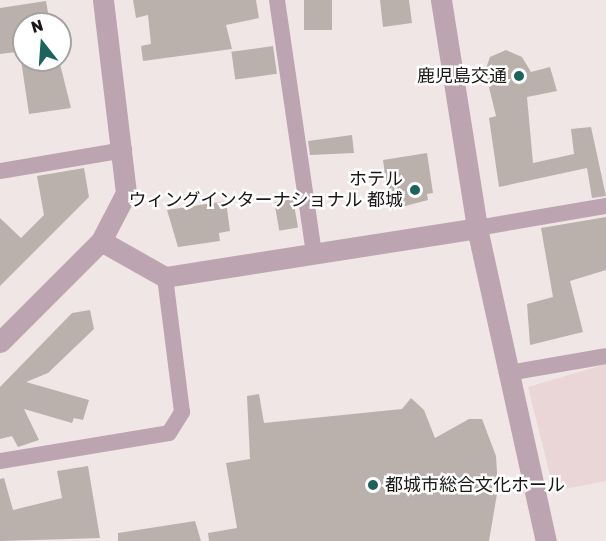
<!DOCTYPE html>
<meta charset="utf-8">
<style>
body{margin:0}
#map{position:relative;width:606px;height:541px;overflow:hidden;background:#f1e6e6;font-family:Rubik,"Noto Sans JP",sans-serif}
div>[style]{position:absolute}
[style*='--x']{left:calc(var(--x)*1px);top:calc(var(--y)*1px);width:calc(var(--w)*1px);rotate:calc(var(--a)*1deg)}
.built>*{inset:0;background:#ead6d6}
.building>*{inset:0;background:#bab1ac;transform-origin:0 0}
.minor>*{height:16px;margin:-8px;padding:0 8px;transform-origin:8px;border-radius:8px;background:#bca4b0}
.tertiary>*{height:21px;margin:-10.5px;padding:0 10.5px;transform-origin:10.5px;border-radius:10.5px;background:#bca4b0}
.dots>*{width:16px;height:16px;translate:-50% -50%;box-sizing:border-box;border:3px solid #fff;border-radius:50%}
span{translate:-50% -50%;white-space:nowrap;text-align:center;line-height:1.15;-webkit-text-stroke:5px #fff;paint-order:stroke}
.poi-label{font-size:18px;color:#1b1717}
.right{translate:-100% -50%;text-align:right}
.left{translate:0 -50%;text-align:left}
.north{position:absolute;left:12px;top:12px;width:60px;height:60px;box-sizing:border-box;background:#fff;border:2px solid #a4a2a2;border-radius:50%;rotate:343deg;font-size:16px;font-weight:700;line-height:24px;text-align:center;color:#1b1717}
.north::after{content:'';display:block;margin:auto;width:21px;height:27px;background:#1a645b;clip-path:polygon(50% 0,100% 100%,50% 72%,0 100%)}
</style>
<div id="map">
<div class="built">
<i style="clip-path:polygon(606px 364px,606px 481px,554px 491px,528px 387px)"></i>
</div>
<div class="building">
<i style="clip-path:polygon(133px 0,256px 0,259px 18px,226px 25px,232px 49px,143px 61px,141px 46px,151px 44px,148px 15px,136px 18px)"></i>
<i style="left:304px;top:0;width:28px;height:30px"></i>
<i style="clip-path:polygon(380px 0,409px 0,412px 23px,383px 27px)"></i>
<i style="clip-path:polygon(46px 1px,50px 24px,24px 24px,24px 51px,0 54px,0 8px)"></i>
<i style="left:273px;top:46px;width:28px;height:42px;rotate:82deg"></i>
<i style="clip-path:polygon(506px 50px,522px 57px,531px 72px,550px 67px,557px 91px,527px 97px,533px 163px,574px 154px,571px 129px,591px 127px,606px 196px,592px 198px,587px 168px,499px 187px,489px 118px,496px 116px,485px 71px,490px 57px)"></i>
<i style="clip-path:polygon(21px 60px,59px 60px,71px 108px,29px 114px)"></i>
<i style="clip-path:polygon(352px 135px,354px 153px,310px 155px,308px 141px)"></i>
<i style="clip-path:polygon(427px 153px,433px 193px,427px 194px,428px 200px,390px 210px,383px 160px)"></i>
<i style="clip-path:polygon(84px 168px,89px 197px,0 286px,0 218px,21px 238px,44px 215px,37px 176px)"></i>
<i style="left:293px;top:199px;width:29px;height:19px;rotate:80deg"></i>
<i style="clip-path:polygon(226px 201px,230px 231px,219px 233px,220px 241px,178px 247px,167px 210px)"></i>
<i style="clip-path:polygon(606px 217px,606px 270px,570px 281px,583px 332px,530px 345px,527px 304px,553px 297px,541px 228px)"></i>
<i style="clip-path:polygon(90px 310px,94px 329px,48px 373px,26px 382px,89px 400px,83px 420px,74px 418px,72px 423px,24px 409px,39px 440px,18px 447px,12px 436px,0 439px,0 387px,72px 313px)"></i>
<i style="clip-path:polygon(259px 394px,264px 423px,402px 409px,411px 398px,424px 410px,435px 438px,469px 419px,482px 419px,496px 456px,498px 488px,489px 541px,209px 541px,208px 533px,237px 528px,226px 463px,250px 459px,247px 396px)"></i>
<i style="clip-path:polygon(88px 466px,100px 538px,0 541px,0 479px,4px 478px,13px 510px,62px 498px,57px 471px)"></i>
<i style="clip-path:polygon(195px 521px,201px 541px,118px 541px,118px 533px)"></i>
</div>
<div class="minor">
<i style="--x:277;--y:0;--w:256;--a:81.7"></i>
<i style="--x:0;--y:171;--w:126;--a:-9.6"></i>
<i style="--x:477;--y:228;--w:131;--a:-9.7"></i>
<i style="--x:508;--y:373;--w:99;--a:-9.8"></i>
<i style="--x:0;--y:461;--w:171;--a:-9.4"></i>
<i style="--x:169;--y:433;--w:25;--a:-58"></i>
<i style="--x:182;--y:412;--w:136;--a:-97.2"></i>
</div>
<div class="tertiary">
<i style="--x:441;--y:0;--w:231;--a:81"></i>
<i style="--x:477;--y:228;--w:321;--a:77.6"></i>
<i style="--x:101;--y:241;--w:73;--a:29.4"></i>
<i style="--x:165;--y:277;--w:316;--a:-8.9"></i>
<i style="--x:0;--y:342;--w:143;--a:-45"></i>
<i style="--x:101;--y:241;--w:54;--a:-62.5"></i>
<i style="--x:126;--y:193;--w:194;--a:-96.8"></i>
</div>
<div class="dots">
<i style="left:519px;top:76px;background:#1a645b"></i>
<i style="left:415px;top:190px;background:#1a645b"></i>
<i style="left:373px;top:485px;background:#1a645b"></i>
</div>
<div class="poi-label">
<span class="right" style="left:507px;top:76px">鹿児島交通</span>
<span class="right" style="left:403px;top:190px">ホテル<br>ウィングインターナショナル 都城</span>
<span class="left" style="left:385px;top:485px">都城市総合文化ホール</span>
</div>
<div class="north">N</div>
</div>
